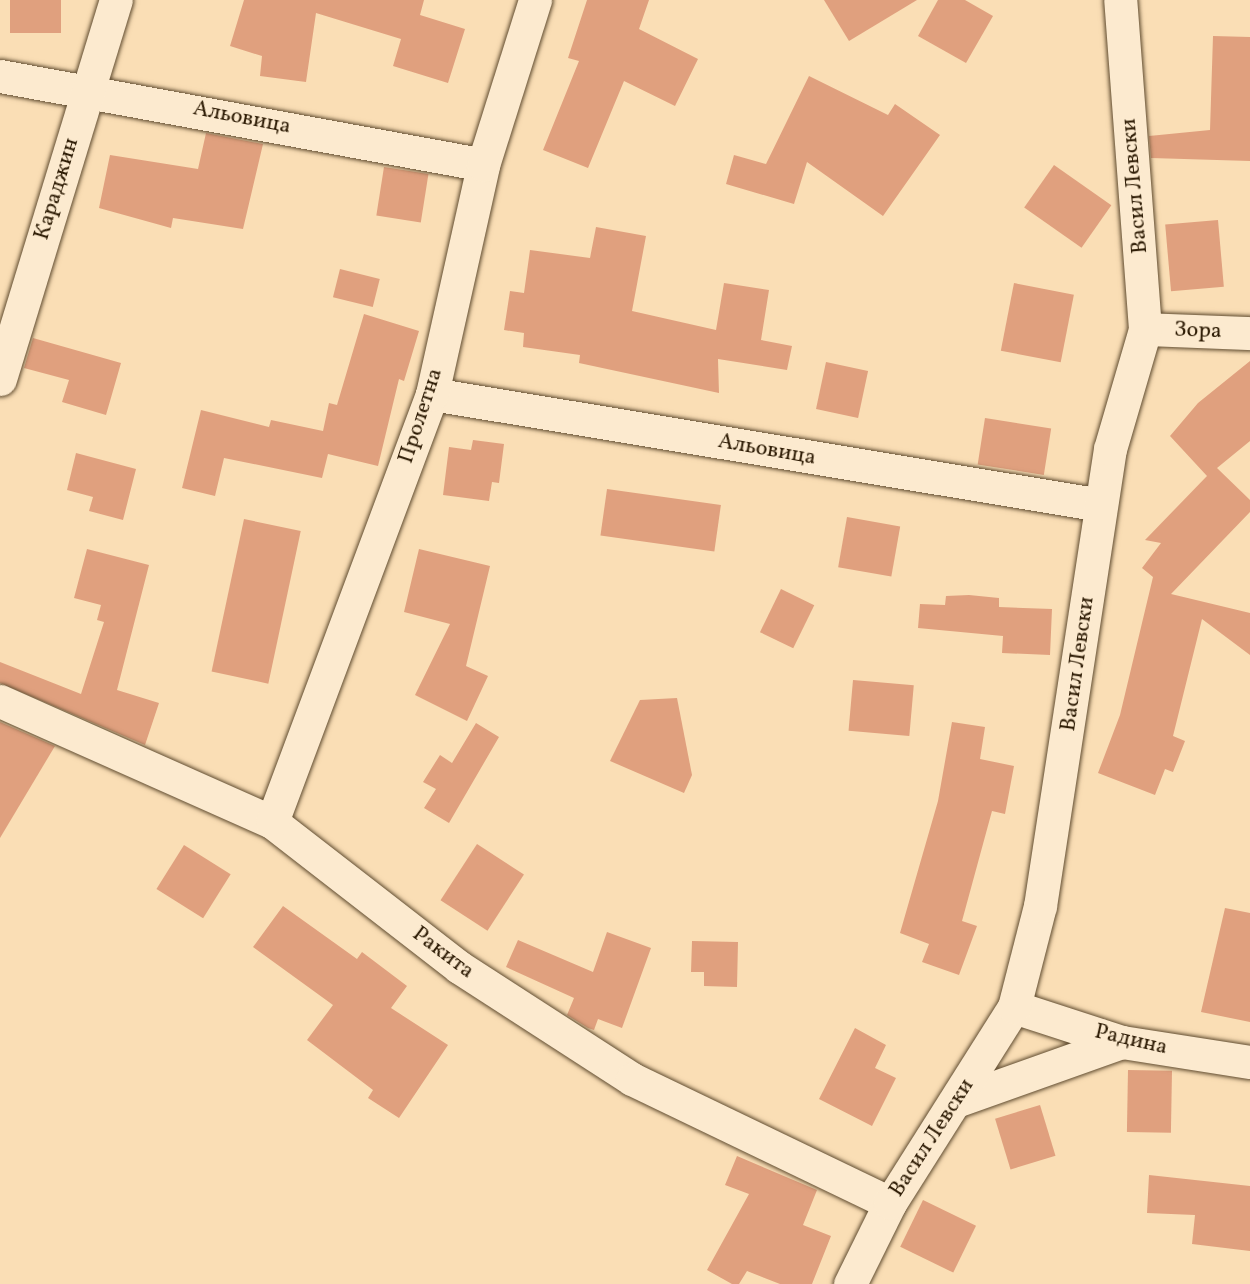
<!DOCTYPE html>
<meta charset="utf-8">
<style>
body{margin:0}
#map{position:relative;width:1250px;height:1284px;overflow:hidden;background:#fadeb5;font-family:Vollkorn,serif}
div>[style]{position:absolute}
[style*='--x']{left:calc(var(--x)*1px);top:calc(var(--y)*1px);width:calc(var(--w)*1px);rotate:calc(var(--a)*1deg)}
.building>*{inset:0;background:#e0a07e;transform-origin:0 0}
.roads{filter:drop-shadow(0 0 2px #604c30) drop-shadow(0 0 2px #604c30)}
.minor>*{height:33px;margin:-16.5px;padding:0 16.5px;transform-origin:16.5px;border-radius:16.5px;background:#fceacf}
span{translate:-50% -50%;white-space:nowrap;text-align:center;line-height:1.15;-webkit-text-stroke:4.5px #fceacf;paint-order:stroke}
.street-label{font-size:22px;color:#2d1b04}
</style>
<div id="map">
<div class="building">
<i style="left:10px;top:0;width:51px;height:33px"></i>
<i style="clip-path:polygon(244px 0,424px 0,420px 15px,465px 29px,448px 83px,393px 66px,401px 39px,316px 13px,306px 82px,260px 76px,262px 56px,230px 46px)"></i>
<i style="clip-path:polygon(587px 0,649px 0,639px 29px,698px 59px,675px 106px,624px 81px,588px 168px,543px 150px,579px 61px,568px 58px)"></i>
<i style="clip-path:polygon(824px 0,917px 0,849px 41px)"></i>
<i style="clip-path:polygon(938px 0,965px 0,993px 16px,966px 63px,918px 36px)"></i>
<i style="clip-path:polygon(1213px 36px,1250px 37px,1250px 161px,1151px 158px,1149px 136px,1210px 130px)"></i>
<i style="clip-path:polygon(809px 76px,888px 115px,895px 104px,940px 135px,883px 216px,807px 162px,794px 204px,726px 184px,734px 155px,766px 164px)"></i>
<i style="clip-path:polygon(206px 133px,263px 144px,243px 229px,173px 218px,171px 228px,99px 208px,110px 155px,198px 169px)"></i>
<i style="left:1054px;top:165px;width:70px;height:52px;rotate:35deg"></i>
<i style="left:384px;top:167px;width:45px;height:49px;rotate:9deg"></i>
<i style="left:1218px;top:220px;width:67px;height:53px;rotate:85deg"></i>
<i style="clip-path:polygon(596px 227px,646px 236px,632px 311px,716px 330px,724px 283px,769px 290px,761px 340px,792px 346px,787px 370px,718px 359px,719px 393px,579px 363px,580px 355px,523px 347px,524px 333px,504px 330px,510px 291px,524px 293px,530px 250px,590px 258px)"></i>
<i style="left:340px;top:269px;width:41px;height:29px;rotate:14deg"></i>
<i style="left:1014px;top:283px;width:61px;height:69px;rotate:11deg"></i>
<i style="clip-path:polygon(364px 314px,419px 331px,404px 381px,399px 379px,378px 466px,328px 454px,322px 478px,224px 458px,215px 496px,182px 488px,201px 410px,269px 427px,271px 420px,323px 431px,329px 403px,337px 405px)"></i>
<i style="clip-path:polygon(33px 338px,121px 363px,106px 415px,62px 402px,69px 380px,24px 368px)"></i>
<i style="clip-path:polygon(1250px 361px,1250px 441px,1217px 468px,1250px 500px,1250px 512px,1171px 594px,1250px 613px,1250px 655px,1202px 619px,1173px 736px,1185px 741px,1173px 772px,1165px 769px,1155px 795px,1098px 773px,1120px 715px,1153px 577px,1142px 568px,1161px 543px,1145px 540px,1207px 476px,1170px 436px,1198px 403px)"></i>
<i style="left:826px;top:362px;width:43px;height:48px;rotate:12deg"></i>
<i style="left:985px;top:418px;width:67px;height:47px;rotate:9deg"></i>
<i style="clip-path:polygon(473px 440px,504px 444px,499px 483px,492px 482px,489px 501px,443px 495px,449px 447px,471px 450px)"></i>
<i style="clip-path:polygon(76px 453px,136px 469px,123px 520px,89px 511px,93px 497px,67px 490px)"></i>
<i style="left:607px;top:489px;width:115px;height:47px;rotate:8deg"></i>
<i style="left:847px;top:517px;width:54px;height:51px;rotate:10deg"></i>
<i style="left:244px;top:519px;width:58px;height:156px;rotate:12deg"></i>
<i style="clip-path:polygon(87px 549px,149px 565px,117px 690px,159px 703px,145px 745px,0 683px,0 662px,81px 694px,104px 622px,97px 620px,101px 605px,74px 598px)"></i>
<i style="clip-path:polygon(419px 549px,490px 566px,466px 666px,488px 676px,467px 721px,415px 695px,450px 624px,404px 612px)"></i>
<i style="left:781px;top:589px;width:37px;height:48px;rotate:26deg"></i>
<i style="clip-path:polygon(969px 595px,999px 598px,999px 607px,1052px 609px,1050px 655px,1002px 653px,1003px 636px,918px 628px,920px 604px,945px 605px,946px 596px)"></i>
<i style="left:853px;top:680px;width:61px;height:51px;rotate:5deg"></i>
<i style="clip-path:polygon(677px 698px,692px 775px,684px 793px,610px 761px,640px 700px)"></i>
<i style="clip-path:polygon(0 722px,55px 746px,0 838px)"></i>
<i style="clip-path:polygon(952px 722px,985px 727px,980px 759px,1014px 766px,1005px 814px,992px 811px,962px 921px,977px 926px,959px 975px,922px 962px,929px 944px,900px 933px,938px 801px)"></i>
<i style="clip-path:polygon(476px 723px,499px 737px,449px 823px,424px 808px,436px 789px,423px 782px,440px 755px,452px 763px)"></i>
<i style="left:477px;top:844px;width:56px;height:67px;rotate:33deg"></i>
<i style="left:184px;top:845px;width:55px;height:52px;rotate:32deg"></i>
<i style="clip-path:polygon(283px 906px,357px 959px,362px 952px,407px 986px,391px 1008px,448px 1045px,399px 1118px,368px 1098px,373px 1090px,307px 1040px,333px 1005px,253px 947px)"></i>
<i style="clip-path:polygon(1225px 908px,1250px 913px,1250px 1022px,1201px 1012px)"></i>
<i style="clip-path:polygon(607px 932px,651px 948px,622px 1028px,598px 1019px,594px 1030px,588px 1028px,567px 1015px,574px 998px,506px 967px,518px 940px,593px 972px)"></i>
<i style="clip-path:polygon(692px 941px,738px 942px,737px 987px,704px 986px,704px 972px,691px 972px)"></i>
<i style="clip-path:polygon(855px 1028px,886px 1045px,875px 1068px,896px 1078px,872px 1126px,819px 1099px)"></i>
<i style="left:1128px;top:1070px;width:44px;height:62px;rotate:1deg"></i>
<i style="left:1040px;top:1105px;width:53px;height:47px;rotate:73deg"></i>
<i style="clip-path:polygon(737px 1156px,817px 1190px,803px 1225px,831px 1236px,812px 1284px,780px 1284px,747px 1271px,739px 1284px,732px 1284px,707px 1270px,749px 1194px,725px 1185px)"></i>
<i style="clip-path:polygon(1149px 1175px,1250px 1186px,1250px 1251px,1192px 1244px,1195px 1215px,1147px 1213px)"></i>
<i style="left:923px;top:1200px;width:59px;height:52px;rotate:26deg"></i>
</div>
<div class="roads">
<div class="minor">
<i style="--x:0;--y:76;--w:491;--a:10.4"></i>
<i style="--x:1145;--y:329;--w:105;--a:2.2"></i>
<i style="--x:0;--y:379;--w:396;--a:-73"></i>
<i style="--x:432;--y:394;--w:678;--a:9.42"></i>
<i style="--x:0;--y:701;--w:298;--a:24"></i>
<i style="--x:272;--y:822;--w:237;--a:37.8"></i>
<i style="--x:459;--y:967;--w:206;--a:32.9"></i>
<i style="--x:632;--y:1079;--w:286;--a:25.7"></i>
<i style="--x:272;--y:822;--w:457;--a:-69.5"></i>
<i style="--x:432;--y:394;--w:235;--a:-77.4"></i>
<i style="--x:483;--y:165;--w:173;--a:-72.5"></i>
<i style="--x:1014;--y:1007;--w:114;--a:18"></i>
<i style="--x:1122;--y:1042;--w:130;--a:8.9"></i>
<i style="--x:956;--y:1101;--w:176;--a:-19.6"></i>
<i style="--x:850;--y:1284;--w:90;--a:-63.7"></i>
<i style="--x:890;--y:1203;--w:232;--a:-57.7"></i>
<i style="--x:1014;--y:1007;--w:104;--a:-75.6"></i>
<i style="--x:1040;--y:906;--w:462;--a:-81.3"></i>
<i style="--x:1110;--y:449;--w:125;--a:-73.7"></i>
<i style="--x:1145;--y:329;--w:330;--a:-94.3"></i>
</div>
</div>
<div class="street-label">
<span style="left:242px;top:118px;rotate:11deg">Альовица</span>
<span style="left:1135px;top:186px;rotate:-95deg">Васил Левски</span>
<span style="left:57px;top:189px;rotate:-73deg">Караджин</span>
<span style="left:1198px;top:331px;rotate:2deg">Зора</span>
<span style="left:421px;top:416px;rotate:-72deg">Пролетна</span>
<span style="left:767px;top:450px;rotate:10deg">Альовица</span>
<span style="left:1078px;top:664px;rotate:-82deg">Васил Левски</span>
<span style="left:443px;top:953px;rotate:37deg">Ракита</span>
<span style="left:1131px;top:1040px;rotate:13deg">Радина</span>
<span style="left:932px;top:1138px;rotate:-57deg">Васил Левски</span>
</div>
</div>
